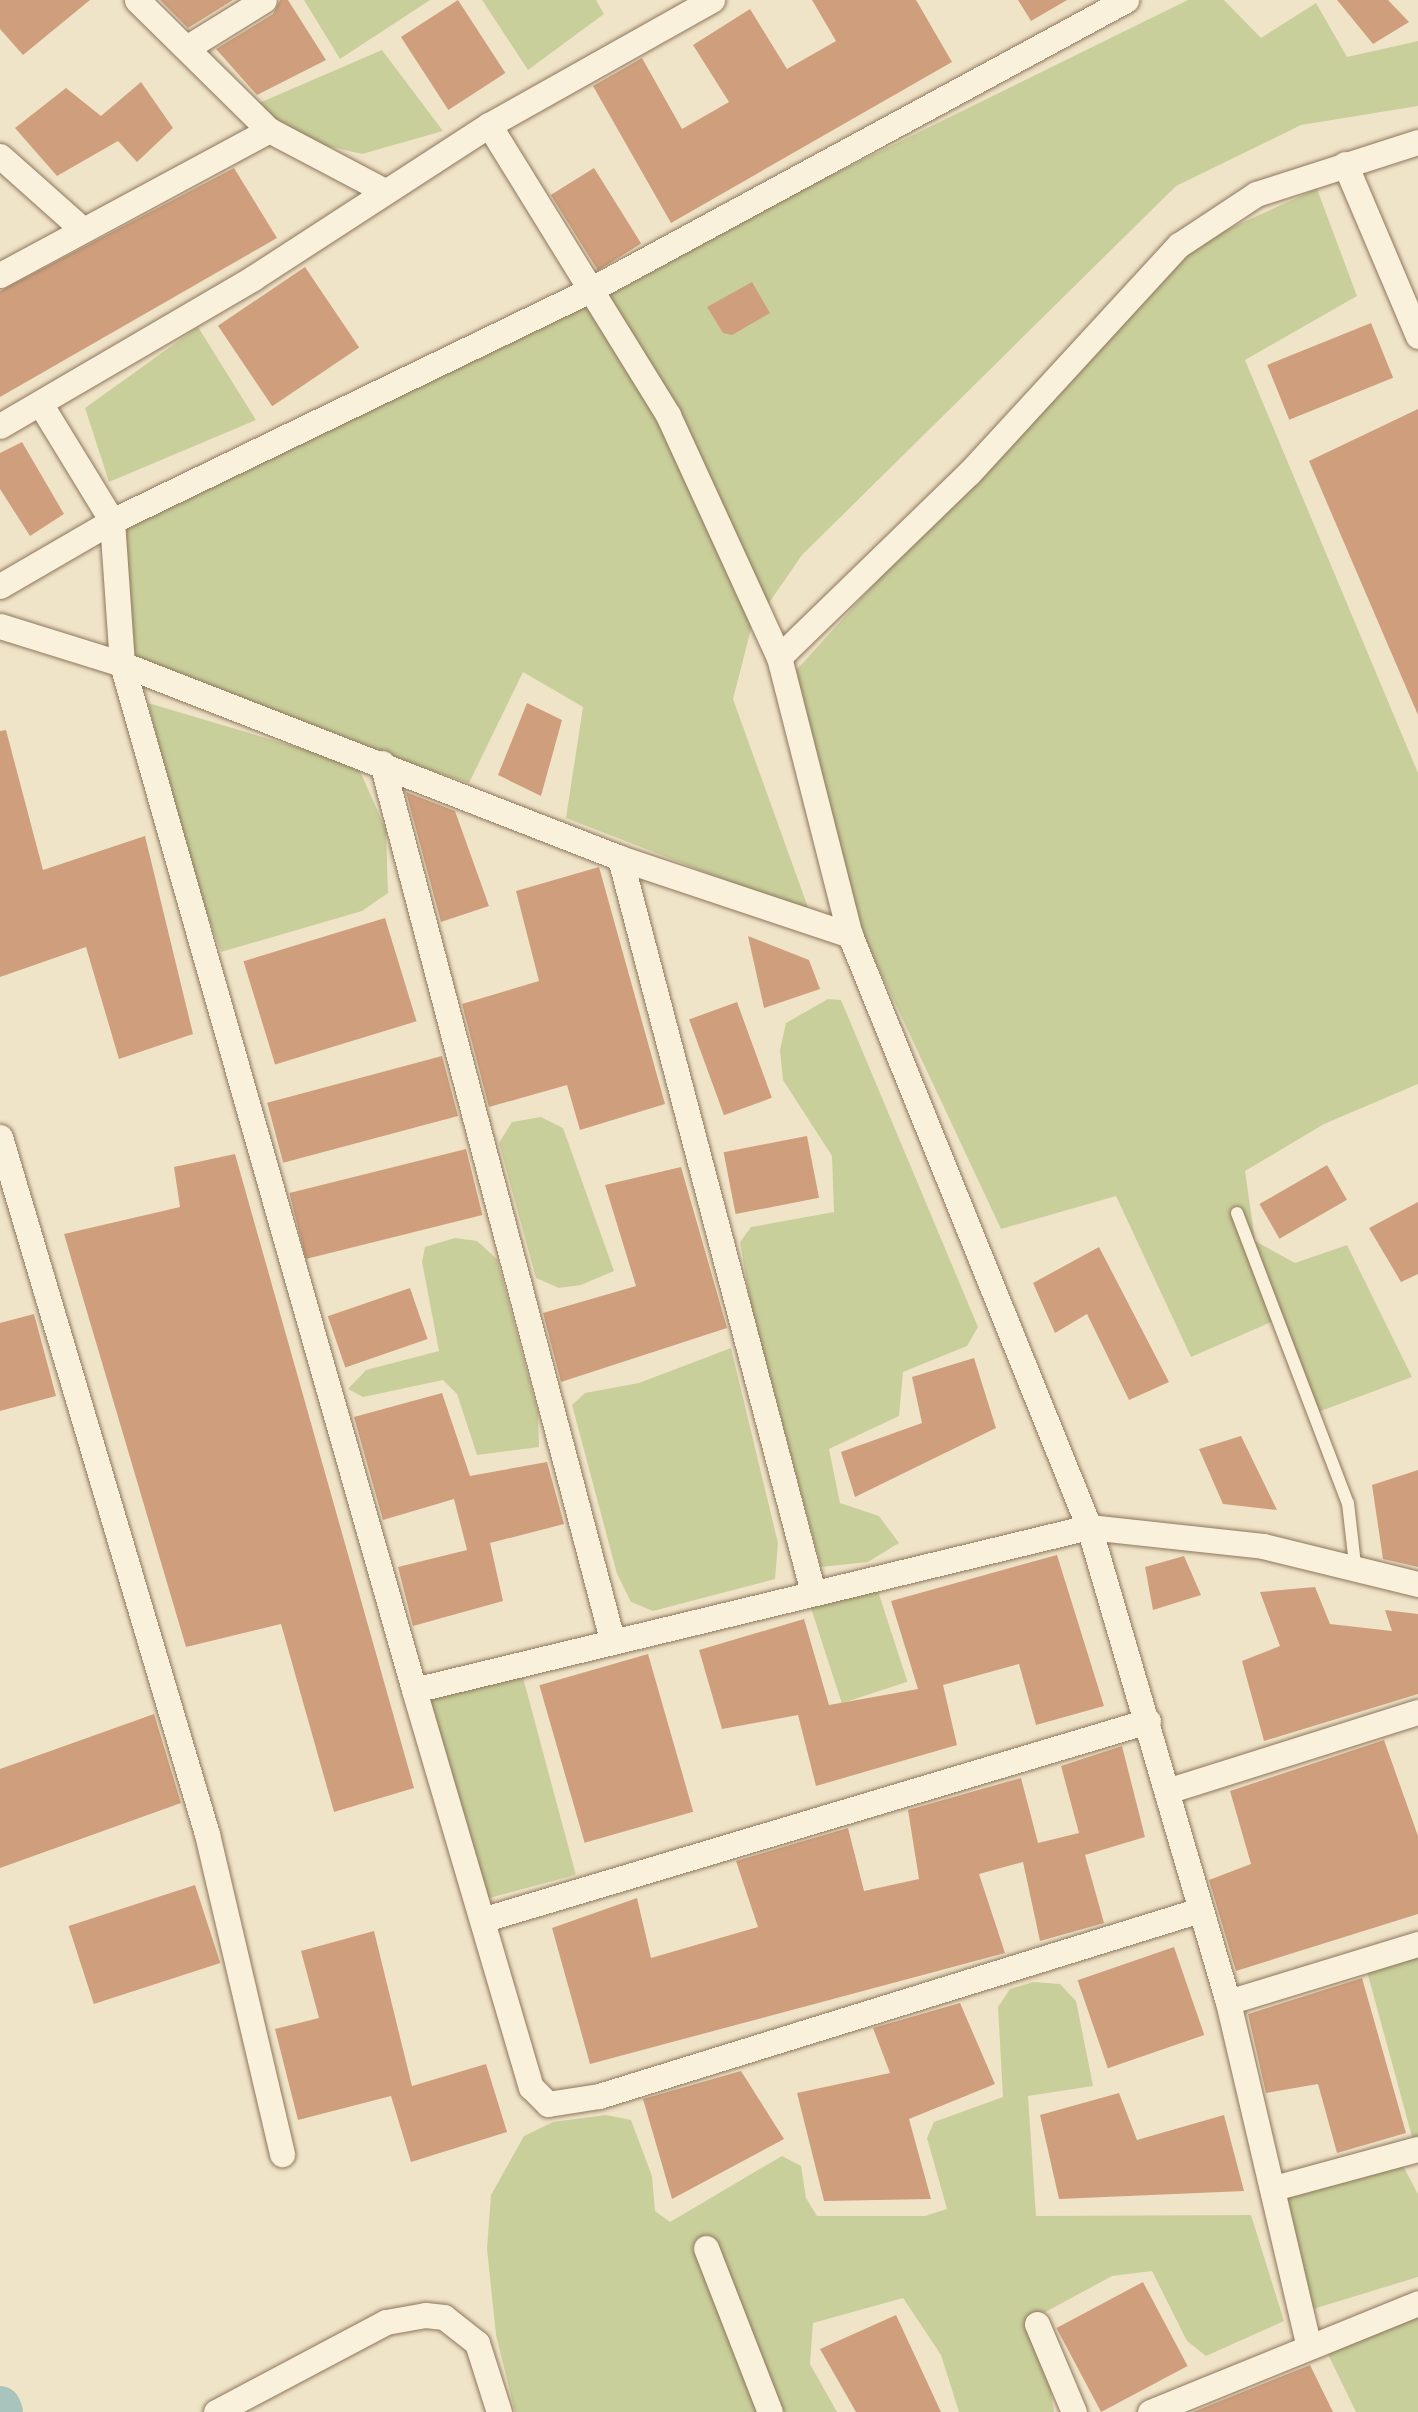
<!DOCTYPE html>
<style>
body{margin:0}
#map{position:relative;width:1418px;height:2412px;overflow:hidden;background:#f0e4c8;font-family:"Noto Serif",serif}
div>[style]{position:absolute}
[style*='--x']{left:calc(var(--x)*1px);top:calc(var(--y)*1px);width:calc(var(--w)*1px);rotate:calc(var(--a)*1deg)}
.green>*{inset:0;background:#c9cf9b;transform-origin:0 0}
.river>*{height:42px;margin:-21px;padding:0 21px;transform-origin:21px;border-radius:21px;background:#a9c4bc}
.building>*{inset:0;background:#cf9f7d;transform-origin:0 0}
.roads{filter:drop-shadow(0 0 2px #8d765c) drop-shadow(0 0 2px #8d765c)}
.service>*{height:12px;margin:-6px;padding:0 6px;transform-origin:6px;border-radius:6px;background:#faf1dc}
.minor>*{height:25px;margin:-12.5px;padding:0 12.5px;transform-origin:12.5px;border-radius:12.5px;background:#faf1dc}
span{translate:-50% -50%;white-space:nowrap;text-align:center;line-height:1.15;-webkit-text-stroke:10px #f7eed8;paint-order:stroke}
</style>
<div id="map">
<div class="green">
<i style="clip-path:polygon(304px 0,430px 0,340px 59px)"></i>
<i style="clip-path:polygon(482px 0,596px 0,604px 14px,528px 70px)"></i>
<i style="clip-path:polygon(1188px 0,1224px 0,1261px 38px,1316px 3px,1347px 57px,1418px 41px,1418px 106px,1301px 125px,1176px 186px,802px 555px,751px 629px,733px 699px,810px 913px,566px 818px,583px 707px,523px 672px,469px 783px,134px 671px,111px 529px)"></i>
<i style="clip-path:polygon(382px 50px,443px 131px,362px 154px,293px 138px,250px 107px)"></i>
<i style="clip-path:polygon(1317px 189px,1357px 296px,1245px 360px,1418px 773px,1418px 1084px,1324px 1124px,1245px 1171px,1255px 1241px,1295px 1263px,1347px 1245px,1412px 1377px,1310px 1415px,1276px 1320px,1191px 1357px,1116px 1196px,1001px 1229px,851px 909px,790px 677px,987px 460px,1199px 242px)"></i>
<i style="clip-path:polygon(198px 327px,256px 420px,109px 482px,85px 408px)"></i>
<i style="clip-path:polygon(148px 703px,330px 757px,360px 771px,386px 830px,388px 893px,362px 911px,221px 952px,190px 865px)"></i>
<i style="clip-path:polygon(828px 999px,841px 1000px,978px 1327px,967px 1346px,903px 1372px,899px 1416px,829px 1449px,840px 1503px,879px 1516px,899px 1543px,868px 1562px,821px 1567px,751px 1307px,740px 1242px,751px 1227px,834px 1212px,832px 1156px,783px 1080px,780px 1050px,786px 1023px)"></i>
<i style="clip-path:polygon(541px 1117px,563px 1128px,614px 1271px,581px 1285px,559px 1288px,536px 1278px,499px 1143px,512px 1122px)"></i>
<i style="clip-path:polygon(455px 1238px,477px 1241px,497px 1259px,538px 1414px,539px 1447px,477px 1455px,457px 1394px,443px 1380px,363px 1397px,348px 1389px,366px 1370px,439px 1351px,422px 1262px,425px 1247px)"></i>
<i style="clip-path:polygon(731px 1348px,778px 1543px,775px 1579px,653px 1611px,631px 1602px,617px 1574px,572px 1405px,585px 1393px,639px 1383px)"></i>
<i style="left:875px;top:1582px;width:105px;height:69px;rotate:72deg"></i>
<i style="left:521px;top:1670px;width:212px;height:99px;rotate:75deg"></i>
<i style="clip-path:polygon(1418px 1949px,1418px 2142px,1414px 2144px,1365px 1964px)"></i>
<i style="clip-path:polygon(1033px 1982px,1060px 1984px,1076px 2001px,1093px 2086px,1028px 2096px,1036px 2216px,1251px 2215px,1284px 2321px,1206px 2356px,1187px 2341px,1152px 2271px,1112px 2276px,1040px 2315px,1054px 2412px,959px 2412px,941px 2355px,903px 2298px,813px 2323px,810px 2364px,837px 2412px,515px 2412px,496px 2335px,487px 2249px,491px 2195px,524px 2136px,553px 2122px,606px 2115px,631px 2120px,652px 2176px,655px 2211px,670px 2222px,782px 2156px,801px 2166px,806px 2198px,817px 2216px,925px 2216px,947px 2209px,927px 2138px,934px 2122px,1003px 2097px,998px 2007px,1010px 1989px)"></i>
<i style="clip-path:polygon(1402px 2164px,1418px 2194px,1418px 2277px,1313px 2309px,1273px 2200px)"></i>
<i style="clip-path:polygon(1418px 2306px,1418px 2412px,1356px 2412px,1322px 2342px)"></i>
</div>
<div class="river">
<i style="--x:0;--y:2407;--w:5;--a:68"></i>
</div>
<div class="building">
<i style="clip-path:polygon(0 0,90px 0,23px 55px,0 29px)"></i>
<i style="clip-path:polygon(160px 0,233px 0,188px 28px)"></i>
<i style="clip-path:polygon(280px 0,288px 0,326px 60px,257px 95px,216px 49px,273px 14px)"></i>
<i style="left:458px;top:0;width:87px;height:68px;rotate:57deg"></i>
<i style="clip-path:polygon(812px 0,916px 0,952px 62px,671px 223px,593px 86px,642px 58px,682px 129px,729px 102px,693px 45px,750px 9px,787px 69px,836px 41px)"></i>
<i style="clip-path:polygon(1018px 0,1067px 0,1031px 21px)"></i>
<i style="clip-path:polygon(1337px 0,1388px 0,1409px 22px,1373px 44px)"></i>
<i style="clip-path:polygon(141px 82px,173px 128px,137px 162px,118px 141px,57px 176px,15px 128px,66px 88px,101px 116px)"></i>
<i style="clip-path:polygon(234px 168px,277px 238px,0 397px,0 291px)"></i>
<i style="left:594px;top:168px;width:89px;height:51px;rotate:58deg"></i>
<i style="left:305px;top:267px;width:97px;height:105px;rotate:56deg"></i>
<i style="clip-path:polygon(752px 282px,770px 313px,732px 335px,723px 333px,707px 307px)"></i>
<i style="left:1371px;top:323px;width:59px;height:112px;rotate:68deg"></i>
<i style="clip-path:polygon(1418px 409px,1418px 715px,1309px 461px)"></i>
<i style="clip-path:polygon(22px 442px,64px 514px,30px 536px,0 489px,0 453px)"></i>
<i style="clip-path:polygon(527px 703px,562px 720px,541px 796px,498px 775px)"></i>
<i style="clip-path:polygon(6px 730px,43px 870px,145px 836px,193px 1034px,119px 1059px,86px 947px,0 977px,0 731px)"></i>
<i style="clip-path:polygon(406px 792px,455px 811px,489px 906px,441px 922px)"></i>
<i style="clip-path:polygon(599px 867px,665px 1104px,580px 1130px,567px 1085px,489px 1107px,462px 1004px,539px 981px,516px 891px)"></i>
<i style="left:385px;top:918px;width:108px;height:148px;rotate:73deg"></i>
<i style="clip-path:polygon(748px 936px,809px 960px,820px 989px,764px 1008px)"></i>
<i style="left:737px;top:1002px;width:102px;height:51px;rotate:70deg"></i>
<i style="left:442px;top:1056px;width:62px;height:181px;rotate:75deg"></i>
<i style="left:807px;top:1136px;width:63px;height:85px;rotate:79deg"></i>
<i style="left:466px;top:1149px;width:68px;height:182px;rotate:76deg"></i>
<i style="clip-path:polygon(235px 1154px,414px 1788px,334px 1812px,281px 1624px,186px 1647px,64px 1234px,180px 1207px,174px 1167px)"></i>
<i style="left:1327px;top:1165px;width:40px;height:78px;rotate:60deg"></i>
<i style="clip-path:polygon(681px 1167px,727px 1328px,561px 1382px,543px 1313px,636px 1286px,605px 1185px)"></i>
<i style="clip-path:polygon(1418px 1202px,1418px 1274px,1401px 1282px,1369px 1228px)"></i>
<i style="clip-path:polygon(1099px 1247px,1169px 1382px,1129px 1400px,1087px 1314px,1055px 1333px,1033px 1283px)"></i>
<i style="left:410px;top:1288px;width:54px;height:87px;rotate:71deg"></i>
<i style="clip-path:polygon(34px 1314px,56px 1396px,0 1411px,0 1323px)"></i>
<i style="clip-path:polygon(974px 1358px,996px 1428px,855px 1497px,841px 1452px,922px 1423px,912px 1377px)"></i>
<i style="clip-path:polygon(442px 1393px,470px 1476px,547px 1462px,564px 1524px,490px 1543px,503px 1601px,413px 1626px,398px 1567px,467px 1550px,454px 1499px,383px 1520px,354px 1417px)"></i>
<i style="clip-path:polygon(1241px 1436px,1277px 1510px,1223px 1504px,1199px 1449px)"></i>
<i style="clip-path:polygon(1418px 1470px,1418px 1567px,1383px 1559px,1372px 1485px)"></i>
<i style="clip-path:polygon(1057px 1555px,1104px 1706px,1036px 1725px,1019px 1664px,943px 1685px,957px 1745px,816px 1786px,798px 1715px,722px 1729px,699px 1650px,804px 1619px,829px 1705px,918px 1689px,891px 1601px)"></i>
<i style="clip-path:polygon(1184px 1556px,1201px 1595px,1153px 1610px,1145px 1567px)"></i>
<i style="clip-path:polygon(1315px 1587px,1330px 1624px,1392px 1631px,1385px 1610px,1418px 1614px,1418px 1694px,1264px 1741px,1242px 1661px,1280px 1646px,1260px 1592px)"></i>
<i style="left:648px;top:1654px;width:164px;height:113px;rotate:74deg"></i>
<i style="clip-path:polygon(154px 1714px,181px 1803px,0 1868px,0 1769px)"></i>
<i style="clip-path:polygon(1384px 1740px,1418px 1836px,1418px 1914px,1236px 1971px,1209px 1880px,1251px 1864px,1230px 1791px)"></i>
<i style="clip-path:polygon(1122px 1746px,1145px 1837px,1085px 1855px,1104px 1923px,1040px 1941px,1023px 1862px,979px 1874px,1005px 1953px,590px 2064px,552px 1928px,637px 1898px,651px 1958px,758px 1927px,736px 1861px,848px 1828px,864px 1891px,919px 1879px,908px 1810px,1021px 1778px,1038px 1843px,1079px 1833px,1061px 1766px)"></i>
<i style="left:195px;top:1885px;width:82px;height:133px;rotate:72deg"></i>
<i style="clip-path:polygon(374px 1931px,412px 2086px,486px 2064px,507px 2132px,411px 2162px,391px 2096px,298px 2120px,275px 2029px,319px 2018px,301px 1951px)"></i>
<i style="left:1174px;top:1947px;width:93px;height:102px;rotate:71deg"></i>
<i style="clip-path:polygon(1362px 1978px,1406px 2133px,1337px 2153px,1318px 2084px,1266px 2093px,1248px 2014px)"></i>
<i style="clip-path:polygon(960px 2003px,995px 2084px,909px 2119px,931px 2199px,824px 2201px,797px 2093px,890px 2073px,873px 2028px)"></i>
<i style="clip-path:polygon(741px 2071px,784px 2139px,672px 2199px,643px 2099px)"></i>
<i style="clip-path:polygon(1119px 2093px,1137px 2140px,1224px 2115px,1244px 2191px,1059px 2199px,1040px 2115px)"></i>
<i style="left:1143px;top:2282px;width:95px;height:98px;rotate:62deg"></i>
<i style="clip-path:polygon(896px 2315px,941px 2412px,856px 2412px,820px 2349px)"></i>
<i style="clip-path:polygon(1310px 2365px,1333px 2412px,1193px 2412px)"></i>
</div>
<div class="roads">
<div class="service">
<i style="--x:1237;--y:1213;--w:311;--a:69.1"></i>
<i style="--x:1348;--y:1503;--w:61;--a:83.5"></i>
</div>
<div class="minor">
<i style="--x:137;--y:0;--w:185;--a:44.6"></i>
<i style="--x:269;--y:130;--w:129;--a:27.8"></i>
<i style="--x:188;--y:47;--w:89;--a:-31.7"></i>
<i style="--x:489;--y:125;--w:341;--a:58.3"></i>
<i style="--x:668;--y:415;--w:266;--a:65.4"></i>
<i style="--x:779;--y:657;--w:287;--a:75.7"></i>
<i style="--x:850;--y:935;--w:638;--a:68.02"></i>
<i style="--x:1089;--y:1527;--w:175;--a:6.2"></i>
<i style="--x:1263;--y:1546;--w:160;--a:13.8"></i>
<i style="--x:0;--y:156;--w:110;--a:41.7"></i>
<i style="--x:1345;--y:164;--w:187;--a:67"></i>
<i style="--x:0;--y:275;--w:306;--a:-28.3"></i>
<i style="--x:41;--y:405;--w:136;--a:58.5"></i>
<i style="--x:112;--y:521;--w:143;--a:86"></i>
<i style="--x:122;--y:664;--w:1067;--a:74.11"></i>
<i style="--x:414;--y:1690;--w:694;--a:-13.58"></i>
<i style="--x:1089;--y:1527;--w:495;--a:73.7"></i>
<i style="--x:1228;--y:2002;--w:353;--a:76.8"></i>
<i style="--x:0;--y:426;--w:293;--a:-30.3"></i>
<i style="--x:253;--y:278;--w:281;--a:-33"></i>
<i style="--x:489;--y:125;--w:256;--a:-29.3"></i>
<i style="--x:0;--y:586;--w:129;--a:-30.1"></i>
<i style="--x:112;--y:521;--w:529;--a:-25.79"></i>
<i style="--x:588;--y:291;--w:612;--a:-28.41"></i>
<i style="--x:0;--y:626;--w:128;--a:17.3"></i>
<i style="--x:122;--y:664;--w:534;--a:21.28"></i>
<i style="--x:620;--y:858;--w:243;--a:18.5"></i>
<i style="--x:779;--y:657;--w:264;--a:-44.1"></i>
<i style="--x:969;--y:473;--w:310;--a:-47.4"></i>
<i style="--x:1179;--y:245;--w:92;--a:-33.5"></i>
<i style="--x:1256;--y:194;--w:170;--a:-17.8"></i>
<i style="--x:382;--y:763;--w:907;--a:75.3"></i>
<i style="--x:620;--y:858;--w:756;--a:75.28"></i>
<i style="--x:0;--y:1137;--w:727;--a:73.46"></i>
<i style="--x:207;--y:1834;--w:329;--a:76.8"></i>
<i style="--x:414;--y:1690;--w:414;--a:73.6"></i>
<i style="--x:531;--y:2087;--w:24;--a:45"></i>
<i style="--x:548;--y:2104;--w:52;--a:-8.9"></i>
<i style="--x:599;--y:2096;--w:629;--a:-17.2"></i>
<i style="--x:1167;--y:1791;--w:263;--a:-17.5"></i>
<i style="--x:485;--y:1919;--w:692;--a:-16.63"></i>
<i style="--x:1228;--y:2002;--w:199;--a:-17"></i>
<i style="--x:1274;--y:2188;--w:149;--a:-15.2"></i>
<i style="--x:706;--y:2248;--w:176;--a:68.7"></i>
<i style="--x:1037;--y:2324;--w:95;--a:67.2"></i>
<i style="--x:216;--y:2412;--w:192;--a:-27.9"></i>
<i style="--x:386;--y:2322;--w:40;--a:-10"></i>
<i style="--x:425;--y:2315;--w:19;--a:6"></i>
<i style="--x:444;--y:2317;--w:42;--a:38.2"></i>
<i style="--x:477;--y:2343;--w:72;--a:72.3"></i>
<i style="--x:1150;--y:2412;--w:289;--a:-22.1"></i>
</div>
</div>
</div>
